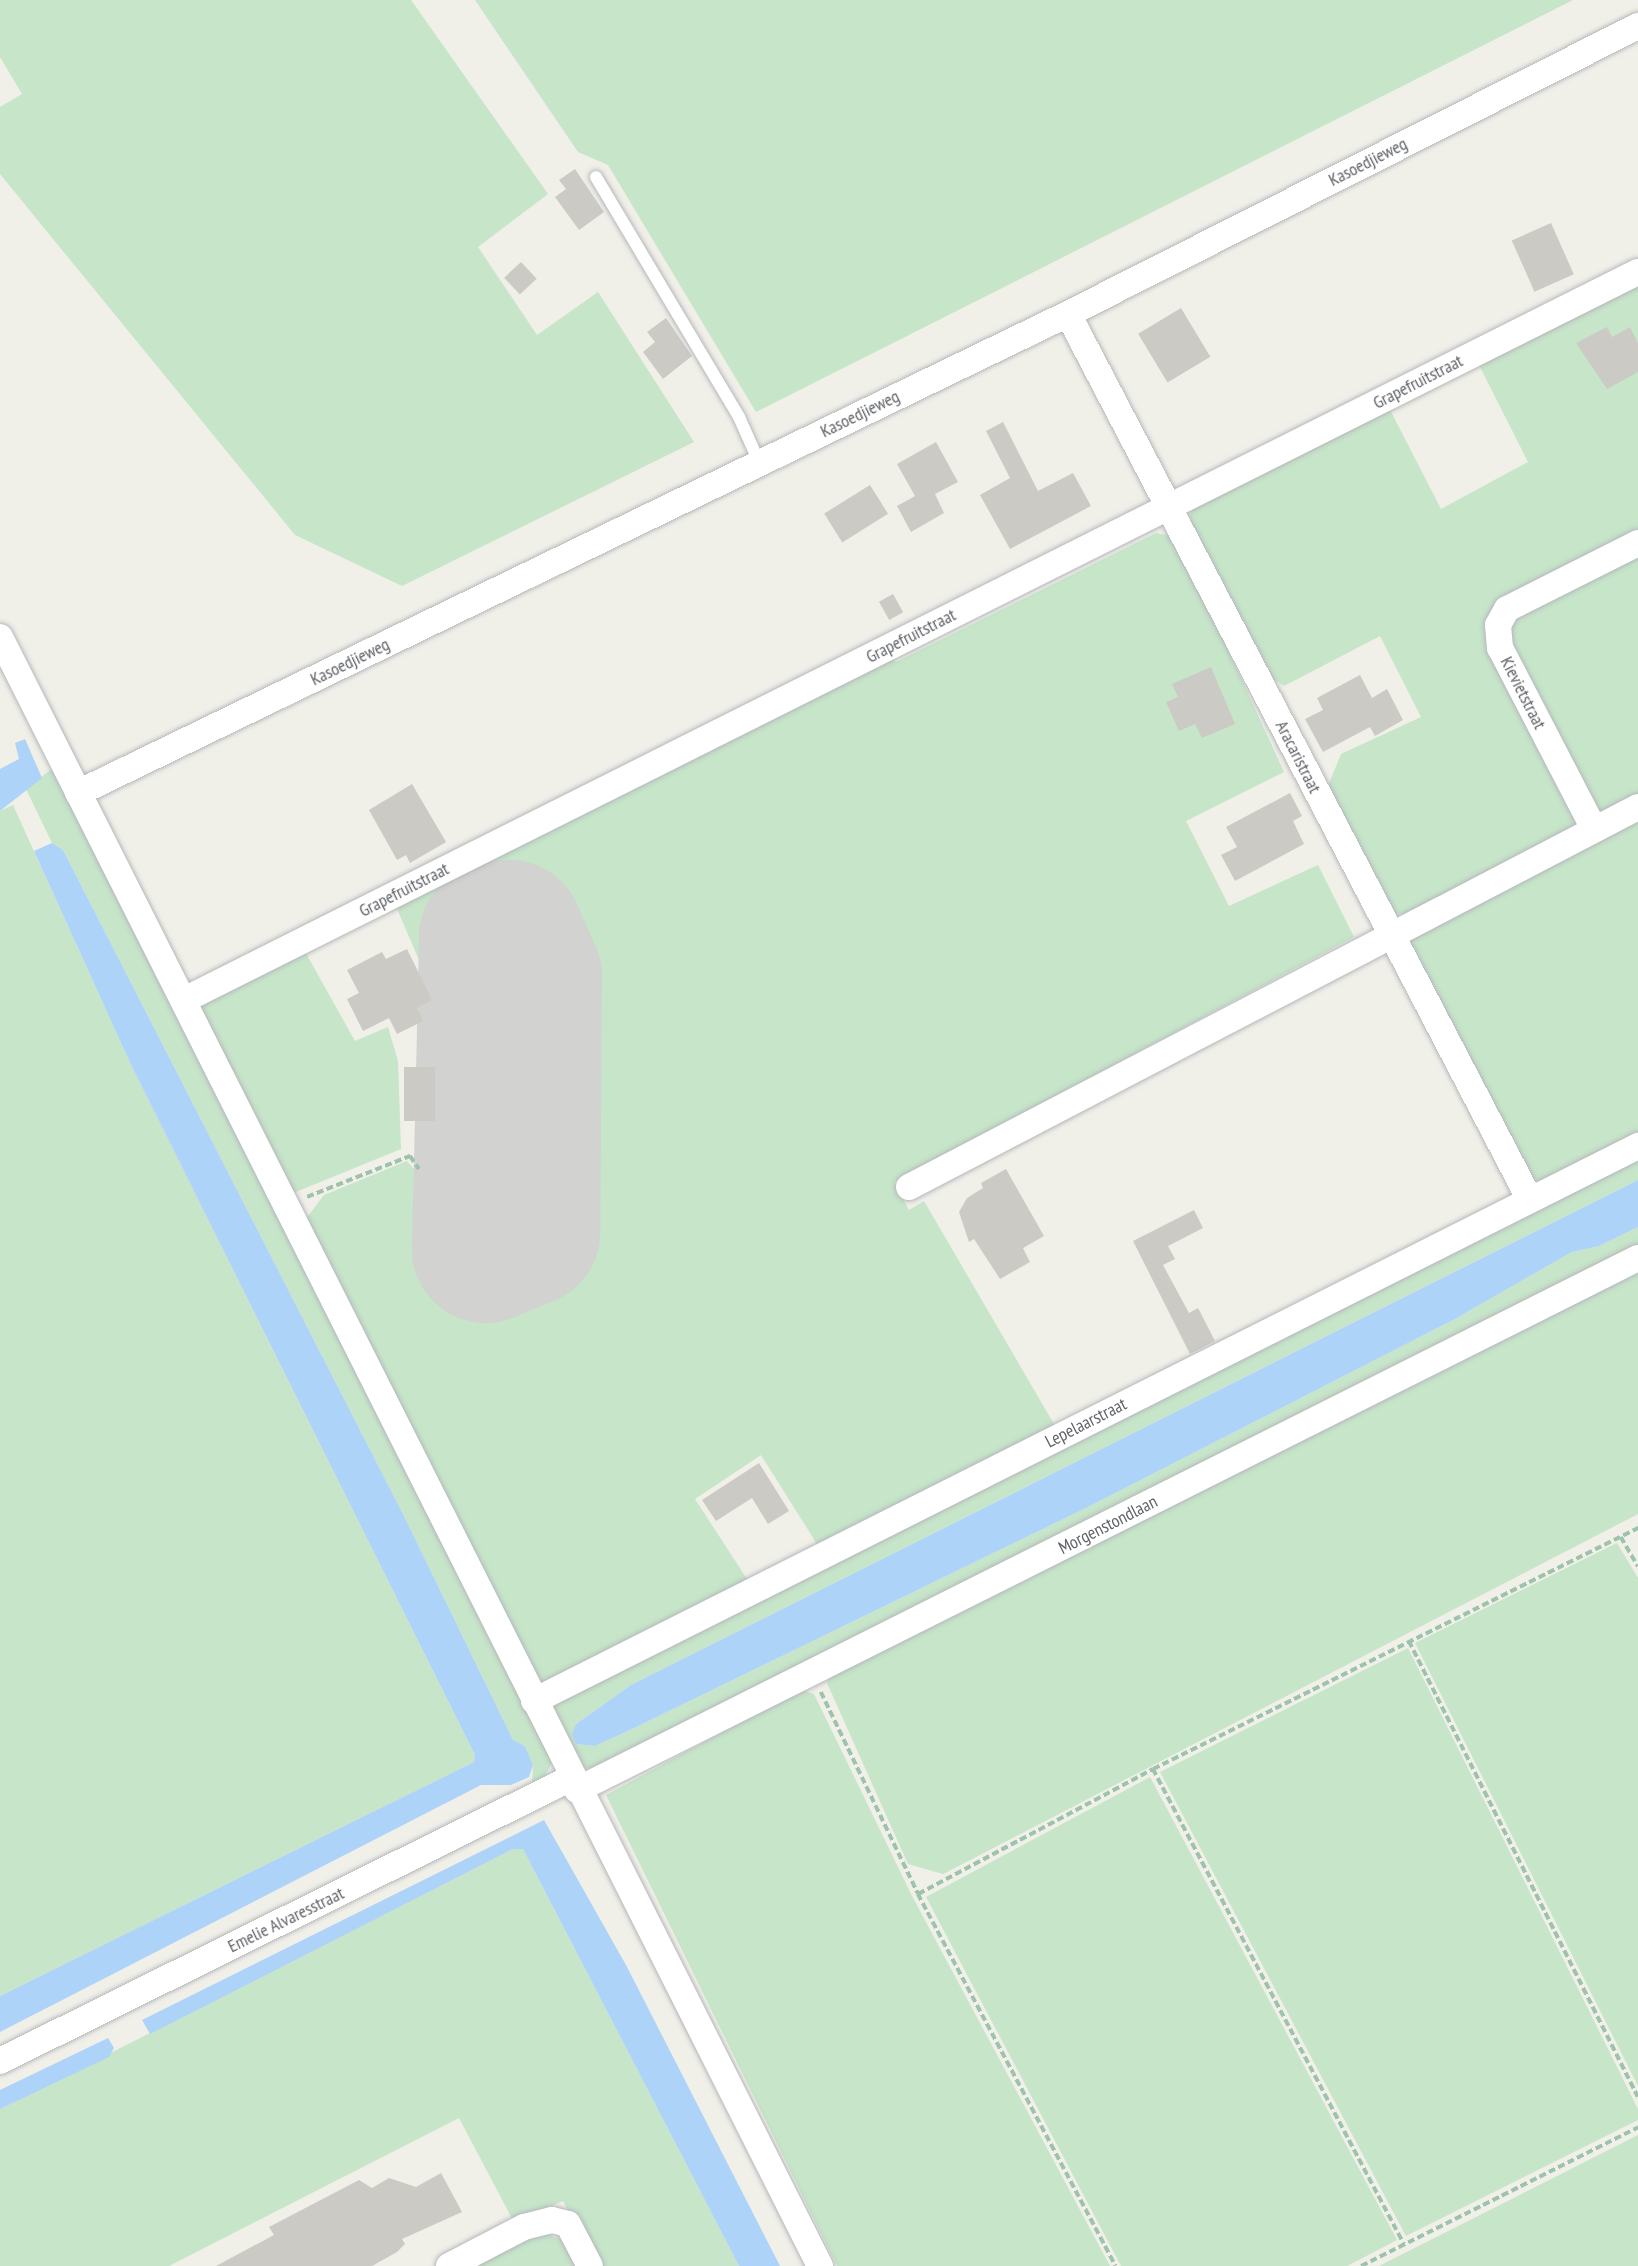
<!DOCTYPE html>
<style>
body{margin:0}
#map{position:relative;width:1638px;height:2266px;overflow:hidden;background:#f0efe8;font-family:"PT Sans Narrow",sans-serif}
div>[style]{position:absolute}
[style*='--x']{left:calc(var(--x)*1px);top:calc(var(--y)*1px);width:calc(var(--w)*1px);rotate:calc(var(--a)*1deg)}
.green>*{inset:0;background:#c6e5c9}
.water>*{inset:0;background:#aed3f9}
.runway>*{height:147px;margin:-73.5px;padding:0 73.5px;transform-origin:73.5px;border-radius:73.5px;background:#d2d2d0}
.building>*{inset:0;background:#cccac4;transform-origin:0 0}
.path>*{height:3.5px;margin-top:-1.75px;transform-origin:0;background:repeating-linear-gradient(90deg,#9ec3ac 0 7px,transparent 0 10.5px)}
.roads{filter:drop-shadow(0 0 2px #b5b7bb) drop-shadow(0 0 2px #b5b7bb)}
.service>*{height:12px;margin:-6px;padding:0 6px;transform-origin:6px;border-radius:6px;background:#fff}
.minor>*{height:26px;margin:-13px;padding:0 13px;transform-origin:13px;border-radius:13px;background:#fff}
span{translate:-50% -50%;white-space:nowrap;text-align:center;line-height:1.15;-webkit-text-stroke:5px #fff;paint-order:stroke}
.street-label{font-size:18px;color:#5f6267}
</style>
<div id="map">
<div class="green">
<i style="clip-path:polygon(0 0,411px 0,548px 194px,478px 247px,537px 335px,598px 292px,694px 442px,402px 586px,295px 535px,0 174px,0 107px,22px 94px,0 57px)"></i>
<i style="clip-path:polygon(475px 0,1573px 0,756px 412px,608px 165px,578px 152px)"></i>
<i style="clip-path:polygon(1638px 278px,1638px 535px,1486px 631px,1584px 828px,1412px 915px,1392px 913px,1328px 786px,1341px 754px,1421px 717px,1380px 636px,1284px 686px,1263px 672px,1193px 532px,1190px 515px,1197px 499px,1387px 404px,1441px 509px,1528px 462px,1476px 359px)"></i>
<i style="clip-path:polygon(1156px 533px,1176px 537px,1284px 772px,1186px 821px,1229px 906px,1318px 865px,1354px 937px,894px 1182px,909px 1210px,924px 1201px,1058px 1431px,822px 1552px,761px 1455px,695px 1499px,749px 1582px,546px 1688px,533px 1681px,302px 1224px,324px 1195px,407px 1161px,419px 1175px,482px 1157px,479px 1255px,530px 1233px,533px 973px,511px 925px,486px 932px,486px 992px,440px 1009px,395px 904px,888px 655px,896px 662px)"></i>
<i style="clip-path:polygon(1638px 552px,1638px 799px,1595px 820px,1505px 647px,1513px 616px)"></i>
<i style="clip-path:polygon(58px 764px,539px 1731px,552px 1763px,543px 1780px,532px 1784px,533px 1765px,525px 1746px,513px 1740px,405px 1518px,63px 850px,52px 843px,26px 789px)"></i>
<i style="clip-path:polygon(13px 805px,131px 1065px,475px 1755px,474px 1762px,0 1996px,0 811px)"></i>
<i style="clip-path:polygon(1638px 818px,1638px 1138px,1543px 1181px,1526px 1177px,1409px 941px,1418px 928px)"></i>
<i style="clip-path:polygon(303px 948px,355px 1041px,388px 1027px,398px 1061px,401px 1149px,291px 1194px,193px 1000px)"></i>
<i style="clip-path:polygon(1638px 1155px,1638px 1180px,631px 1685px,576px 1724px,576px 1744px,595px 1746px,628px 1731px,1086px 1508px,1455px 1319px,1572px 1252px,1599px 1246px,1638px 1227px,1638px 1251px,595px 1769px,583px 1767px,553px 1708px,559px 1700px)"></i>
<i style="clip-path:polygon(1638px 1266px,1638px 1514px,943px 1874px,908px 1864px,827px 1683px,832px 1671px)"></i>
<i style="clip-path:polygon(1617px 1543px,1638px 1578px,1638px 2086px,1415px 1643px)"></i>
<i style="clip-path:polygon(1408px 1648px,1638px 2109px,1638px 2120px,1406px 2236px,1160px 1772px)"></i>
<i style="clip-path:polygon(801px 1690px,814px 1694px,912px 1896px,1110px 2266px,837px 2266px,606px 1795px)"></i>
<i style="clip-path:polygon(1150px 1777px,1397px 2240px,1347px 2266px,1121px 2266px,926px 1897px)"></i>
<i style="clip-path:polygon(513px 1849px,523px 1849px,739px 2266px,597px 2266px,563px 2201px,514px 2222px,459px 2118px,169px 2266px,0 2266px,0 2109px)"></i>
<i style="clip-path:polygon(1638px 2135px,1638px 2266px,1379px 2266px)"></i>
<i style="clip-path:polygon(544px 2233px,570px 2243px,582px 2266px,470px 2266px,529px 2234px)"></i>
</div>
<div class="water">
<i style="clip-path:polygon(25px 739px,42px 778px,0 811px,0 769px,19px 759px,15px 743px)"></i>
<i style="clip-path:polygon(52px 843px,63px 850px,405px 1518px,513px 1740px,525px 1746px,533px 1765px,529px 1777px,511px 1785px,481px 1785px,0 2032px,0 1996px,474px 1762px,475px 1755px,131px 1065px,34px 851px)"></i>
<i style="clip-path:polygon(1638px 1180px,1638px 1227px,1599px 1246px,1572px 1252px,1455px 1319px,1086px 1508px,628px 1731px,595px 1746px,576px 1744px,572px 1734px,576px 1724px,631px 1685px)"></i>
<i style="clip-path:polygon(544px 1820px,626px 1965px,780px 2266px,739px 2266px,523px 1849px,513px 1849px,150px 2034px,142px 2020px)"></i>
<i style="clip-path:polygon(108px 2038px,114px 2048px,109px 2057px,0 2109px,0 2090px)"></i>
</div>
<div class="runway">
<i style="--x:509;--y:933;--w:47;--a:66.2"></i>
<i style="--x:528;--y:976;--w:256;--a:90.4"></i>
<i style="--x:526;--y:1232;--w:44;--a:157.5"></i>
<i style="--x:485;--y:1249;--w:312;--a:-88.7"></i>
<i style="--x:492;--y:937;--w:17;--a:-13"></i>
</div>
<div class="building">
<i style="clip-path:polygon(575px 169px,604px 212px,579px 230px,555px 197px,566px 189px,559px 180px)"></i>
<i style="left:1551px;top:223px;width:56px;height:43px;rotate:66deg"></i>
<i style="left:521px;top:262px;width:23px;height:23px;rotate:47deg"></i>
<i style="left:1181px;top:308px;width:57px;height:50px;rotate:59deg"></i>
<i style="clip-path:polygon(666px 318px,692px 356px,663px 379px,643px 352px,655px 342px,647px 332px)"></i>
<i style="clip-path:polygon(1607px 327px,1612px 337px,1630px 327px,1638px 343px,1638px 372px,1607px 389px,1576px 343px)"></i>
<i style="clip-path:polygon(1003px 422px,1038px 491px,1073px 473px,1091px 506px,1010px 549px,980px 495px,1010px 478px,986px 431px)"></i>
<i style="clip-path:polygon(936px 442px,958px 482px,935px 494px,944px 513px,911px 532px,897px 506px,915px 496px,897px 464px)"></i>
<i style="left:870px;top:485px;width:34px;height:54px;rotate:58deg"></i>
<i style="left:893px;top:594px;width:21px;height:16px;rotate:61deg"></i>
<i style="clip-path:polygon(1211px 667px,1235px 724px,1202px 738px,1195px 724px,1179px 731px,1166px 702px,1178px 697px,1172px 684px)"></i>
<i style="clip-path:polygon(1360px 675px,1372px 698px,1387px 689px,1403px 720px,1375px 736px,1370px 727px,1323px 752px,1305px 719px,1323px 710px,1317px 698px)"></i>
<i style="clip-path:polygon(412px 784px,446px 842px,410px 863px,406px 855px,397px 860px,369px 810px)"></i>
<i style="clip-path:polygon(1290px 793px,1302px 816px,1293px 821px,1304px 844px,1235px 881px,1221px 855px,1237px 847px,1226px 827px)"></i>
<i style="clip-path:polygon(407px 949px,432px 1000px,417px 1008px,423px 1021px,397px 1034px,389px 1018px,363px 1031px,347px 999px,359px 993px,347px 970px,382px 952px,386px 959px)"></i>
<i style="left:404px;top:1067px;width:31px;height:54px"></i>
<i style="clip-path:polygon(1006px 1169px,1044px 1236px,1023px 1248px,1030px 1262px,1000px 1279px,974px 1239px,969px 1242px,959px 1212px,967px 1198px,983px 1188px,981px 1183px)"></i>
<i style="clip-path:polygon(1194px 1210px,1203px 1228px,1168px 1246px,1175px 1259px,1163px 1265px,1189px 1313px,1198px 1308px,1215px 1341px,1190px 1354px,1133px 1241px)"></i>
<i style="clip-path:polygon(759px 1463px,789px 1511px,768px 1524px,752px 1498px,716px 1521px,702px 1500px)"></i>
<i style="clip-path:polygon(441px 2173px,462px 2212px,402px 2239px,405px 2244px,397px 2252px,372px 2266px,216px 2266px,274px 2235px,269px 2227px,359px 2180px,372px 2188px,389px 2178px,416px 2187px)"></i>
</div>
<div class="path">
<i style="--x:307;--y:1197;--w:111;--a:-21.7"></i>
<i style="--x:410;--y:1156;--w:16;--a:55"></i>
<i style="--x:1621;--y:1537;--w:34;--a:60"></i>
<i style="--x:1409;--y:1641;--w:510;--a:63.33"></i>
<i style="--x:821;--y:1692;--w:224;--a:64.3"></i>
<i style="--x:918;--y:1894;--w:421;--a:62"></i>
<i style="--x:1153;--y:1769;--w:537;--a:62.15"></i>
<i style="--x:918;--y:1894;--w:266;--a:-28"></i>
<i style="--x:1153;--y:1769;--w:542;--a:-26.42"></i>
<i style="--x:1361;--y:2266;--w:310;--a:-26.6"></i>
</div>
<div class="roads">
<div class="service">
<i style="--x:596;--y:177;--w:279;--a:59.2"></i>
<i style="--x:739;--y:417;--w:49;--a:66"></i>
</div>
<div class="minor">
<i style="--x:1068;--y:314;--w:999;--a:62.46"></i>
<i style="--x:0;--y:637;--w:1824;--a:63.28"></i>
<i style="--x:78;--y:793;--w:1100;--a:-25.82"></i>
<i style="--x:1068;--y:314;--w:639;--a:-26.81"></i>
<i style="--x:1594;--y:829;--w:204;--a:-117.4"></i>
<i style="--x:1500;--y:648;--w:23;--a:-95"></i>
<i style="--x:1498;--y:625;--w:18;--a:-61"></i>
<i style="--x:1507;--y:609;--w:147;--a:-26.7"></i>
<i style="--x:184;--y:1000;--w:1626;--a:-26.6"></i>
<i style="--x:909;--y:1187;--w:822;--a:-27.53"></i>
<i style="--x:534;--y:1701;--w:1236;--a:-26.69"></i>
<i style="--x:577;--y:1790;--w:1187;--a:-26.63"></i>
<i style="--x:0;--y:2061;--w:637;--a:-26.36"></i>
<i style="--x:449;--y:2266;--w:85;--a:-27.5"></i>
<i style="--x:524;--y:2227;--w:29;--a:-14"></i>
<i style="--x:552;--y:2220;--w:16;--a:14"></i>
<i style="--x:568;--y:2224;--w:47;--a:62.4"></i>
</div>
</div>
<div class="street-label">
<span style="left:1368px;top:162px;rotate:-27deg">Kasoedjieweg</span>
<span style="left:1418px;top:382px;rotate:-27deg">Grapefruitstraat</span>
<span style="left:860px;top:414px;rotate:-26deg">Kasoedjieweg</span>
<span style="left:911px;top:636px;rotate:-27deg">Grapefruitstraat</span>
<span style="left:350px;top:662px;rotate:-26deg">Kasoedjieweg</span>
<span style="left:1523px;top:693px;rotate:63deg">Kievietstraat</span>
<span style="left:1298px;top:757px;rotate:63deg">Aracaristraat</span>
<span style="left:404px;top:890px;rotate:-27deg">Grapefruitstraat</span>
<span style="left:1086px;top:1423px;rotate:-27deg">Lepelaarstraat</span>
<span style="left:1108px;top:1525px;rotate:-27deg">Morgenstondlaan</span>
<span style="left:286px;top:1920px;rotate:-26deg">Emelie Alvaresstraat</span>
</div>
</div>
